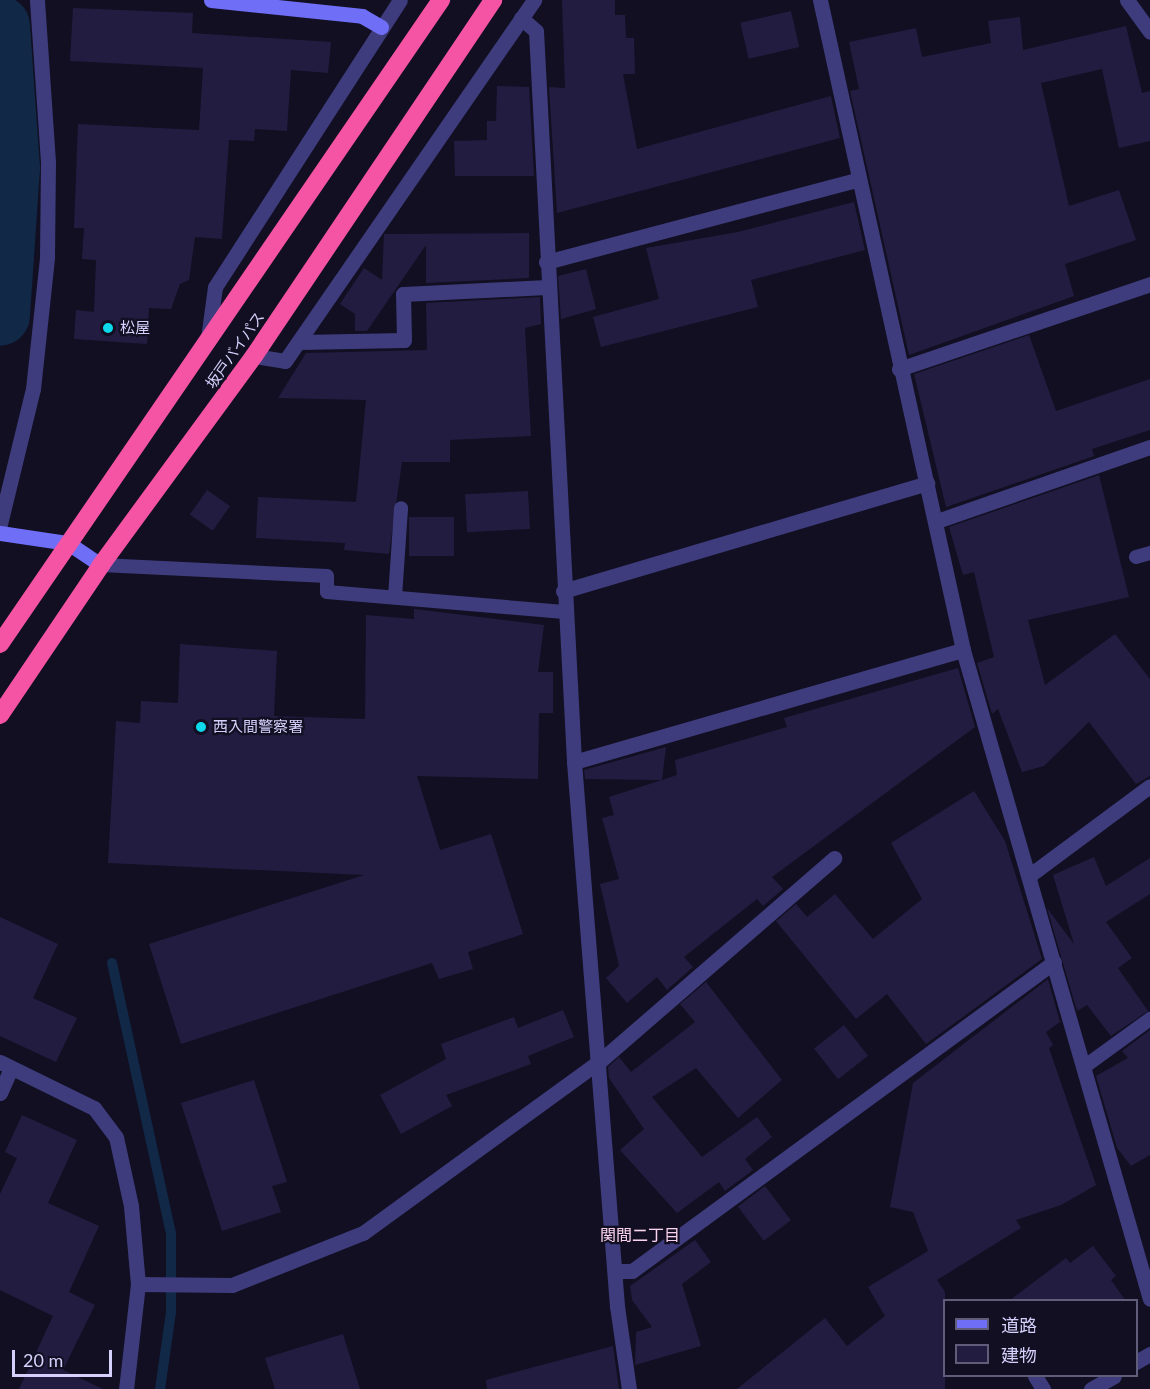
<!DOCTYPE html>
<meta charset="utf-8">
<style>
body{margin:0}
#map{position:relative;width:1150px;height:1389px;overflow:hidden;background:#110f21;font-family:Lato,"Noto Sans JP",sans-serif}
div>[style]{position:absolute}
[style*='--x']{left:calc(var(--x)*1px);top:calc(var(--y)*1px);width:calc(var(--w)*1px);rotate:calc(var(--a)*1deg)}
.stream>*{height:10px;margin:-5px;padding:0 5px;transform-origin:5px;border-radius:5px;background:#112847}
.river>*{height:60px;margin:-30px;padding:0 30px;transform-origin:30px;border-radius:30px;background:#112847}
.building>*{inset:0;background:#231c41;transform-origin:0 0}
.lane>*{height:14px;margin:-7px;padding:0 7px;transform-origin:7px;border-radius:7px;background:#3e3c7d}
.street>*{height:15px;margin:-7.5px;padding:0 7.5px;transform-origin:7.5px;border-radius:7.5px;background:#3e3c7d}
.secondary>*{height:15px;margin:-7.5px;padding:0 7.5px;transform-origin:7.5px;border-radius:7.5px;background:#6f6ef6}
.highway>*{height:18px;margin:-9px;padding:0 9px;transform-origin:9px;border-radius:9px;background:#f554a4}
.dots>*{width:16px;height:16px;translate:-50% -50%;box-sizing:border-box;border:3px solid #110f21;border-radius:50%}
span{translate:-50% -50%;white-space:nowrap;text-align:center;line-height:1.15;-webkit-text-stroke:4.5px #110f21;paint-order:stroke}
.poi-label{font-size:15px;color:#d5d1fc}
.left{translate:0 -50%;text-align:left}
.street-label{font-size:15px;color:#d5d1fc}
.neighbourhood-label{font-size:16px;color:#fcd3ee}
.legend{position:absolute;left:943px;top:1299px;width:195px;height:78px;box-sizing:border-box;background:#110f21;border:2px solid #5f5d79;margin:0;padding:8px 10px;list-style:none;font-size:18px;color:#d5d1fc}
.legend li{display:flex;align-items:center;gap:12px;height:30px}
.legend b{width:30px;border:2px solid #5f5d79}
.scale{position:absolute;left:12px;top:1350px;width:100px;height:27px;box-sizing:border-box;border:3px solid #d5d1fc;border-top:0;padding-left:8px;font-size:18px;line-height:21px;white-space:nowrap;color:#d5d1fc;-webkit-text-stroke:4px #110f21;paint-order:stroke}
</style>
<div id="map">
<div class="stream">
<i style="--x:112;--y:963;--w:276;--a:77.7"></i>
<i style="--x:171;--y:1233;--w:79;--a:90"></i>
<i style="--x:171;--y:1312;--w:78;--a:98.1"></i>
</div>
<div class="river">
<i style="--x:0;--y:26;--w:142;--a:86"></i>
<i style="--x:10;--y:168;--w:148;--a:93.9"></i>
</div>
<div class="building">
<i style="clip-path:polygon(562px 0,615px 0,615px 15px,625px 15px,626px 38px,634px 38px,635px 74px,623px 74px,637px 149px,831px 96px,840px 138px,557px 213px,549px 87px,565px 88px)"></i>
<i style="clip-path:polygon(73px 8px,193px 13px,192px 33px,331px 42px,328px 73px,291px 70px,287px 131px,255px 129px,254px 141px,229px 140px,222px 239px,195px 237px,189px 280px,180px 284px,171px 309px,149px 308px,147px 344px,74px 339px,76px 310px,94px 312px,96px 260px,82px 259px,84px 228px,74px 228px,78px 124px,199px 130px,203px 68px,70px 61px)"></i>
<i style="left:791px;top:11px;width:37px;height:52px;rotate:77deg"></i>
<i style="clip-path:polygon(1020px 17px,1023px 50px,1126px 26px,1142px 93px,1150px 91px,1150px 141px,1119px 148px,1102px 69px,1041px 83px,1069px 206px,1119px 190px,1136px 240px,1065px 264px,1074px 296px,909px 355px,850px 91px,859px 89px,849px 42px,916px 28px,922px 57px,991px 43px,988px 21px)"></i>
<i style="clip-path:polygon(497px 86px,529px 87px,534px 176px,455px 176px,454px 141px,487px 140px,487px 121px,496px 121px)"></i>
<i style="clip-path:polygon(854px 202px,865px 250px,751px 280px,758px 307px,601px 347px,593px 317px,659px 299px,646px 248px,738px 232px)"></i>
<i style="clip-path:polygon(529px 233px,529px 278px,426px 283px,426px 245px,367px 331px,355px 331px,355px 314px,340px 304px,364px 268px,382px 280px,384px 234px)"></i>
<i style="clip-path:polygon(586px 269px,596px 309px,561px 319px,558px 276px)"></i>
<i style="clip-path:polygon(540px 297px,541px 324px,525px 328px,531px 436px,450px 440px,450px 462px,402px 462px,389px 554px,344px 550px,345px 543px,256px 538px,258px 497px,356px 502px,366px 400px,278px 398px,306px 353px,427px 350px,426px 303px)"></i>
<i style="clip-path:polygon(1029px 335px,1056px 411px,1150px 379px,1150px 430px,1092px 449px,1094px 456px,946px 507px,914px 374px)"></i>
<i style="clip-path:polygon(1099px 475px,1129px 597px,1028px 620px,1045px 685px,1115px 634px,1150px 679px,1150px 776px,1136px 784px,1089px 722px,1044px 766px,1022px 772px,998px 709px,992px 714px,977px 663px,994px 657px,974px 572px,963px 575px,949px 527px)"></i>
<i style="left:207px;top:490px;width:28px;height:30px;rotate:35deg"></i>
<i style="left:528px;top:491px;width:38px;height:63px;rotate:87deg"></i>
<i style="left:409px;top:517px;width:45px;height:39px"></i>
<i style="clip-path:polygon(414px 609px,544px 625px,538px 672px,553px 672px,553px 713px,539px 713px,538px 779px,417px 776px,440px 850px,491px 834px,523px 934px,468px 952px,473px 969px,439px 979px,432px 963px,181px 1044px,149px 944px,364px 875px,108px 863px,116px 721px,140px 723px,141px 701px,178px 703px,180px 644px,277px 651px,274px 716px,365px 719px,366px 615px,414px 619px)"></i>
<i style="clip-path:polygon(958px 668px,975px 727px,772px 877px,783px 889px,763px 906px,757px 899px,684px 957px,693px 967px,667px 990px,657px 977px,627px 1003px,606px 978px,619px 966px,600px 884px,619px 879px,602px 818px,614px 815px,609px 797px,662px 780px,585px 779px,584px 770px,666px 747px,662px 780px,677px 775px,675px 760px,787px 727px,784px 718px)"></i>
<i style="clip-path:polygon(974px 791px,1005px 841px,1042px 959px,926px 1044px,887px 994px,856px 1019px,776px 921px,796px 904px,807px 917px,835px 894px,873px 939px,922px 899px,891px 843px)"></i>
<i style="clip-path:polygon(1094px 857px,1106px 886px,1150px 858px,1150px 894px,1106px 922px,1132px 958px,1118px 968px,1148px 1011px,1111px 1036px,1087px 1005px,1077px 1011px,1047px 908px,1074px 944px,1053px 875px)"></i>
<i style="clip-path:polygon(0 917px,58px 944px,33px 998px,77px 1018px,56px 1062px,0 1036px)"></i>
<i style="clip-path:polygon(1048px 979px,1060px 1022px,1046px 1032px,1053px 1045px,1049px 1048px,1096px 1185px,1061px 1205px,1016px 1220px,1021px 1228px,937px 1280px,945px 1292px,945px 1389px,737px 1389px,825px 1318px,847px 1346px,885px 1316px,868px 1287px,928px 1251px,913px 1212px,890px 1207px,913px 1083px)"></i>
<i style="clip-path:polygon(706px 982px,782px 1080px,738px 1118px,696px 1068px,652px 1097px,702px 1157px,757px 1117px,772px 1137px,745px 1159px,753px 1170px,725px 1191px,719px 1182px,677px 1213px,620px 1150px,644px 1129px,609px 1078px,608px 1067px,619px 1057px,631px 1072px,695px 1022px,680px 1004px)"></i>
<i style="clip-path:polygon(563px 1010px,574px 1037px,528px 1056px,531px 1064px,446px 1095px,452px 1106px,401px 1134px,380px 1095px,446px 1059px,441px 1044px,514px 1017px,518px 1028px)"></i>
<i style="left:844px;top:1025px;width:39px;height:38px;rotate:52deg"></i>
<i style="clip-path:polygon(1150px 1030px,1150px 1155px,1131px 1166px,1117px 1148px,1096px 1076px,1128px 1058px,1122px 1051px)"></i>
<i style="clip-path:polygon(254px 1080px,287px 1182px,272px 1186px,281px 1212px,222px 1231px,181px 1103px)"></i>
<i style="clip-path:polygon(22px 1115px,77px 1140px,48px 1203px,99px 1226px,69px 1292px,95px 1305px,63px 1370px,103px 1389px,19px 1389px,53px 1316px,0 1290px,0 1194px,17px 1158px,5px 1152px)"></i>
<i style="left:765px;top:1186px;width:43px;height:34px;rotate:53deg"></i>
<i style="clip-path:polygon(695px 1240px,711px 1262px,682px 1284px,701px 1346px,635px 1365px,636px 1332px,652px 1327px,632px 1300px,630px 1286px)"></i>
<i style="clip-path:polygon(1093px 1246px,1116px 1276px,1111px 1280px,1125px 1300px,1010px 1300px,1066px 1258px,1070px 1263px)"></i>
<i style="clip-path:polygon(343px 1334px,360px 1389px,275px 1389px,265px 1358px)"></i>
<i style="clip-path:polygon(613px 1346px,619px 1389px,487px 1389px,486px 1380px)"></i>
</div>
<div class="lane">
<i style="--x:1136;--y:557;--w:15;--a:-16"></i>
<i style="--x:101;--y:565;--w:226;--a:2.8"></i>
<i style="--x:327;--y:576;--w:16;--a:90"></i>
<i style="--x:327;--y:592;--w:238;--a:4.8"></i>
<i style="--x:395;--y:597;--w:89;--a:-86.1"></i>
<i style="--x:1084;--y:1067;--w:82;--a:-36"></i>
</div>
<div class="street">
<i style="--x:820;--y:0;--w:666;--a:77.59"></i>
<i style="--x:963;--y:650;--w:675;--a:73.93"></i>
<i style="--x:1127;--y:0;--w:39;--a:54"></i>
<i style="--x:521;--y:18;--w:20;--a:41"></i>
<i style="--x:536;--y:31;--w:732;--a:87.02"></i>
<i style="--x:574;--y:762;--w:546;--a:85.48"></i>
<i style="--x:617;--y:1306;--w:84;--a:81.8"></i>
<i style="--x:546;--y:262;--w:321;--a:-14.8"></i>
<i style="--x:208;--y:338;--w:51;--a:-82.2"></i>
<i style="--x:215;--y:287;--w:341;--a:-57.2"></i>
<i style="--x:299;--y:342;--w:105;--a:-1.1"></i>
<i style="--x:404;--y:340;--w:46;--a:-91.2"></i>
<i style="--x:403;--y:294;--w:144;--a:-2.8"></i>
<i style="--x:254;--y:356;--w:31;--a:9"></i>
<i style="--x:285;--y:361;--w:439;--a:-55.4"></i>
<i style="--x:899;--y:369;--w:265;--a:-18.7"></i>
<i style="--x:937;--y:521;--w:225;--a:-19.2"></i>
<i style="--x:0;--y:524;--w:139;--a:-76.3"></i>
<i style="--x:33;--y:389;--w:133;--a:-83.9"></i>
<i style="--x:47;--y:257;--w:95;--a:-89.4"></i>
<i style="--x:48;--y:162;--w:162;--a:-93.9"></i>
<i style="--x:563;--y:591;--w:380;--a:-16.5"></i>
<i style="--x:574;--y:762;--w:405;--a:-16.1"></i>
<i style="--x:1030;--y:875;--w:149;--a:-36.6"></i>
<i style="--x:0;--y:1062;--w:105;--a:26.1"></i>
<i style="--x:94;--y:1108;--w:36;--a:53"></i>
<i style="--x:116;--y:1137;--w:71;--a:77.7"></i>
<i style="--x:131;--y:1206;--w:78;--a:84.9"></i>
<i style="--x:138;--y:1284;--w:106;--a:96.5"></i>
<i style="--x:0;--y:1093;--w:27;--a:-66"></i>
<i style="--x:615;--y:1271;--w:17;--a:0"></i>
<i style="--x:632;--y:1271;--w:523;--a:-36.21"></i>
<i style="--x:138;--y:1284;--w:94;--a:0.6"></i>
<i style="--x:232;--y:1285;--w:141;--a:-21.7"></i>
<i style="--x:363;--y:1233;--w:293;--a:-36"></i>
<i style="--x:600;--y:1061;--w:310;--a:-40.9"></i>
<i style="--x:1136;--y:1362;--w:16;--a:-30"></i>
<i style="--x:1035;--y:1376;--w:15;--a:58"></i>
<i style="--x:1091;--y:1389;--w:26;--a:-29"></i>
</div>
<div class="secondary">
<i style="--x:211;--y:0;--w:152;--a:6"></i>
<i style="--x:362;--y:16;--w:22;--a:30"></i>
<i style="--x:0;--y:533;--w:69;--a:8.4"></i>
<i style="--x:68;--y:543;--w:40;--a:34"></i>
</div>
<div class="highway">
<i style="--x:0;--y:644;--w:781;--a:-55.6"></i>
<i style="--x:0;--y:715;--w:181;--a:-56"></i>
<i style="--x:101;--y:565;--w:259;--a:-53.8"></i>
<i style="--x:254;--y:356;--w:429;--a:-56.1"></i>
</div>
<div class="dots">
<i style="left:108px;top:328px;background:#0ed9eb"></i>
<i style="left:201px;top:727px;background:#0ed9eb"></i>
</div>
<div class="poi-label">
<span class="left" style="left:120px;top:328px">松屋</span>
<span class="left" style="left:213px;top:727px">西入間警察署</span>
</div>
<div class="street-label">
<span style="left:235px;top:350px;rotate:-55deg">坂戸バイパス</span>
</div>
<div class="neighbourhood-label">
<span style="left:640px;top:1235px">関間二丁目</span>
</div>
<ul class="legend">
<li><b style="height:8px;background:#6f6ef6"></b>道路</li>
<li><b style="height:16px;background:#231c41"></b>建物</li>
</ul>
<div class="scale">20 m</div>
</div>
